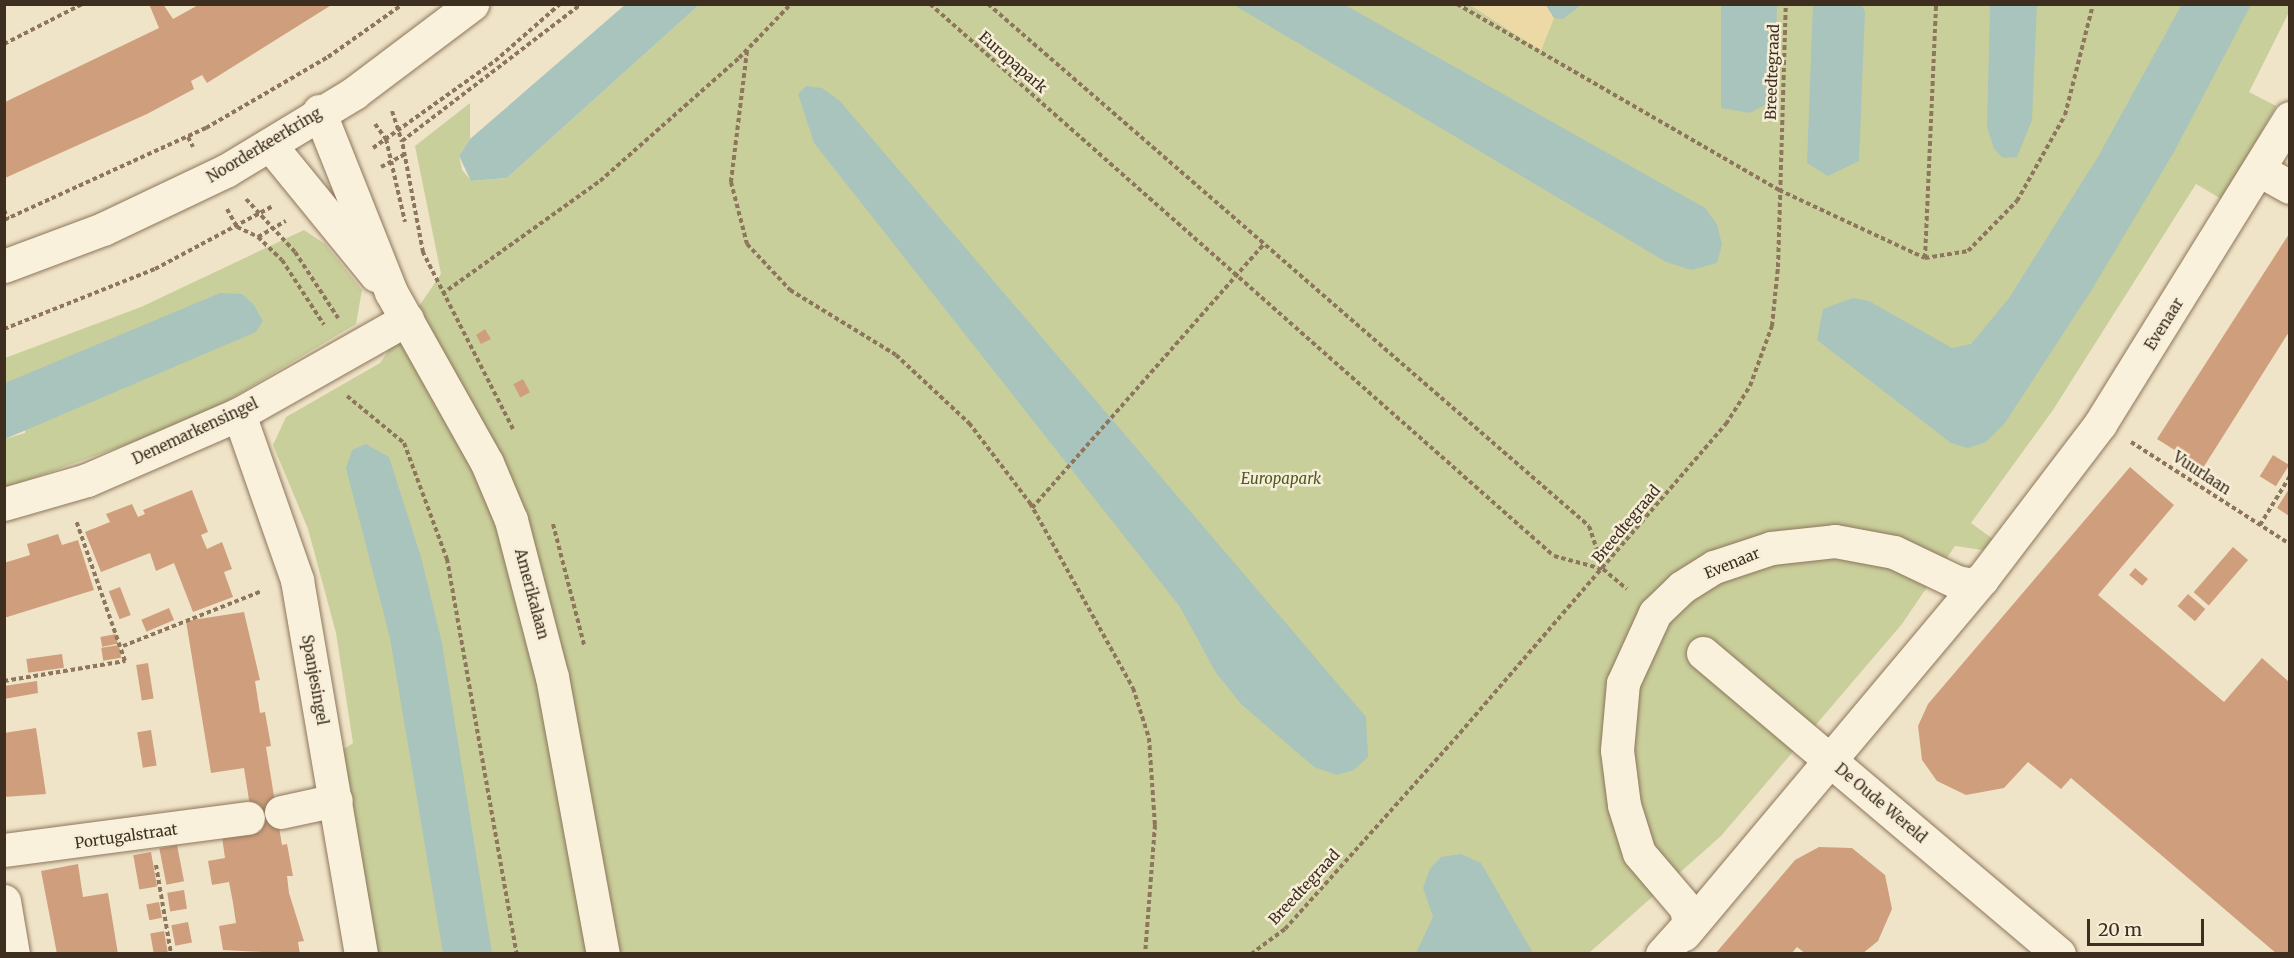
<!DOCTYPE html>
<style>
body{margin:0}
#map{position:relative;width:2294px;height:958px;overflow:hidden;background:#f0e4c8;font-family:Merriweather,serif}
div>[style]{position:absolute}
[style*='--x']{left:calc(var(--x)*1px);top:calc(var(--y)*1px);width:calc(var(--w)*1px);rotate:calc(var(--a)*1deg)}
.green>*{inset:0;background:#c9cf9b}
.sand>*{inset:0;background:#ecd9a5}
.water>*{inset:0;background:#a9c4bc}
.building>*{inset:0;background:#cf9f7d;transform-origin:0 0}
.path>*{height:4px;margin-top:-2px;transform-origin:0;background:repeating-linear-gradient(90deg,#8d765c 0 4.5px,transparent 0 7.5px)}
.roads{filter:drop-shadow(0 0 2px #8d765c) drop-shadow(0 0 2px #8d765c)}
.street>*{height:33px;margin:-16.5px;padding:0 16.5px;transform-origin:16.5px;border-radius:16.5px;background:#faf1dc}
.secondary>*{height:33px;margin:-16.5px;padding:0 16.5px;transform-origin:16.5px;border-radius:16.5px;background:#faf1dc}
span{translate:-50% -50%;white-space:nowrap;text-align:center;line-height:1.15;-webkit-text-stroke:5px #f7eed8;paint-order:stroke}
.street-label{font-size:15px;color:#3d2e20}
.park-label{font-size:15px;color:#4d5a26;font-style:italic}
.frame{position:absolute;inset:0;border:6px solid #3d2e20;pointer-events:none}
.scale{position:absolute;left:2087px;top:919px;width:117px;height:27px;box-sizing:border-box;border:3px solid #3d2e20;border-top:0;padding-left:8px;font-size:18px;line-height:21px;white-space:nowrap;color:#3d2e20;-webkit-text-stroke:4px #f7eed8;paint-order:stroke}
</style>
<div id="map">
<div class="green">
<i style="clip-path:polygon(699px 5px,2289px 5px,2289px 12px,2249px 92px,2276px 106px,2223px 200px,2196px 184px,2053px 410px,1971px 523px,1993px 539px,1983px 550px,1955px 546px,1902px 624px,1721px 836px,1589px 953px,371px 953px,341px 751px,353px 743px,336px 633px,308px 529px,273px 445px,286px 417px,380px 363px,441px 274px,415px 146px,470px 103px,470px 139px,459px 156px,462px 170px,472px 181px,507px 178px)"></i>
<i style="clip-path:polygon(304px 230px,325px 244px,362px 290px,356px 324px,195px 420px,5px 488px,5px 439px,25px 433px,31px 375px,5px 383px,5px 358px,141px 307px)"></i>
</div>
<div class="sand">
<i style="clip-path:polygon(1470px 5px,1546px 5px,1554px 18px,1541px 51px)"></i>
</div>
<div class="water">
<i style="clip-path:polygon(626px 4px,699px 5px,507px 178px,471px 181px,459px 156px,470px 139px)"></i>
<i style="clip-path:polygon(1813px 4px,1862px 5px,1865px 12px,1859px 161px,1828px 176px,1807px 163px)"></i>
<i style="clip-path:polygon(2182px 4px,2251px 5px,2174px 152px,2091px 291px,2005px 423px,1986px 442px,1968px 448px,1951px 443px,1817px 340px,1823px 309px,1853px 298px,1869px 301px,1952px 348px,1971px 344px,2009px 298px,2099px 155px)"></i>
<i style="clip-path:polygon(1234px 5px,1345px 5px,1705px 208px,1717px 224px,1722px 245px,1717px 263px,1691px 270px,1666px 262px)"></i>
<i style="clip-path:polygon(1546px 5px,1581px 5px,1563px 19px,1554px 18px)"></i>
<i style="clip-path:polygon(1721px 5px,1777px 5px,1774px 100px,1750px 113px,1721px 108px)"></i>
<i style="clip-path:polygon(1990px 5px,2037px 5px,2032px 120px,2017px 157px,2003px 158px,1994px 149px,1987px 127px)"></i>
<i style="clip-path:polygon(806px 86px,822px 88px,840px 101px,1366px 717px,1368px 757px,1354px 770px,1337px 775px,1314px 767px,1241px 704px,1216px 673px,1180px 607px,814px 143px,798px 94px)"></i>
<i style="clip-path:polygon(220px 293px,242px 294px,254px 305px,263px 321px,256px 332px,5px 439px,5px 383px)"></i>
<i style="clip-path:polygon(366px 444px,389px 457px,421px 557px,442px 643px,492px 953px,443px 953px,390px 638px,346px 468px,352px 450px)"></i>
<i style="clip-path:polygon(1461px 854px,1481px 863px,1533px 953px,1416px 953px,1433px 917px,1423px 888px,1430px 869px,1441px 857px)"></i>
</div>
<div class="building">
<i style="clip-path:polygon(149px 4px,163px 4px,173px 19px,200px 4px,333px 4px,207px 83px,202px 75px,191px 81px,194px 89px,147px 114px,5px 178px,5px 102px,159px 28px)"></i>
<i style="clip-path:polygon(2289px 234px,2289px 332px,2203px 468px,2157px 439px)"></i>
<i style="clip-path:polygon(485px 329px,491px 339px,481px 344px,476px 335px)"></i>
<i style="left:523px;top:379px;width:15px;height:11px;rotate:62deg"></i>
<i style="left:2273px;top:455px;width:19px;height:25px;rotate:32deg"></i>
<i style="clip-path:polygon(2130px 467px,2174px 505px,2098px 595px,2224px 702px,2262px 658px,2289px 682px,2288px 954px,2277px 954px,2071px 778px,2061px 789px,2028px 762px,2004px 788px,1966px 795px,1937px 781px,1922px 760px,1918px 726px,1928px 704px)"></i>
<i style="clip-path:polygon(2289px 489px,2289px 516px,2277px 508px)"></i>
<i style="clip-path:polygon(192px 490px,208px 532px,201px 535px,207px 549px,222px 542px,232px 569px,224px 572px,233px 597px,193px 612px,174px 563px,156px 571px,150px 553px,101px 572px,85px 532px,110px 522px,106px 514px,132px 504px,138px 517px,145px 514px,143px 510px)"></i>
<i style="clip-path:polygon(58px 534px,62px 545px,78px 540px,94px 590px,4px 618px,4px 563px,30px 555px,27px 544px)"></i>
<i style="left:2233px;top:547px;width:20px;height:60px;rotate:41deg"></i>
<i style="left:2135px;top:568px;width:17px;height:9px;rotate:40deg"></i>
<i style="left:120px;top:587px;width:30px;height:12px;rotate:69deg"></i>
<i style="left:2188px;top:594px;width:23px;height:16px;rotate:41deg"></i>
<i style="left:169px;top:608px;width:13px;height:30px;rotate:67deg"></i>
<i style="clip-path:polygon(244px 612px,260px 680px,255px 681px,260px 713px,265px 712px,271px 746px,266px 747px,282px 845px,287px 844px,293px 876px,287px 876px,289px 893px,304px 941px,298px 942px,300px 954px,223px 950px,219px 926px,236px 923px,233px 903px,229px 882px,212px 885px,208px 861px,225px 858px,222px 837px,254px 832px,244px 768px,211px 773px,186px 621px)"></i>
<i style="left:116px;top:634px;width:10px;height:16px;rotate:79deg"></i>
<i style="left:119px;top:645px;width:13px;height:18px;rotate:81deg"></i>
<i style="left:62px;top:654px;width:14px;height:36px;rotate:82deg"></i>
<i style="left:148px;top:663px;width:36px;height:12px;rotate:81deg"></i>
<i style="clip-path:polygon(37px 681px,38px 693px,4px 699px,4px 686px)"></i>
<i style="clip-path:polygon(36px 728px,46px 794px,4px 797px,4px 733px)"></i>
<i style="left:151px;top:730px;width:36px;height:14px;rotate:81deg"></i>
<i style="left:177px;top:845px;width:37px;height:18px;rotate:79deg"></i>
<i style="clip-path:polygon(1819px 847px,1852px 848px,1885px 875px,1892px 909px,1878px 941px,1862px 954px,1806px 954px,1797px 947px,1791px 954px,1715px 954px,1795px 860px)"></i>
<i style="left:151px;top:852px;width:35px;height:18px;rotate:80deg"></i>
<i style="clip-path:polygon(78px 864px,83px 897px,108px 893px,118px 954px,57px 954px,41px 871px)"></i>
<i style="left:184px;top:890px;width:19px;height:17px;rotate:81deg"></i>
<i style="left:159px;top:902px;width:16px;height:13px;rotate:79deg"></i>
<i style="left:188px;top:922px;width:21px;height:17px;rotate:79deg"></i>
<i style="left:164px;top:931px;width:23px;height:14px;rotate:80deg"></i>
</div>
<div class="path">
<i style="--x:930;--y:4;--w:833;--a:41.5"></i>
<i style="--x:1554;--y:556;--w:51;--a:14.9"></i>
<i style="--x:1603;--y:569;--w:31;--a:40"></i>
<i style="--x:988;--y:4;--w:796;--a:40.98"></i>
<i style="--x:1589;--y:526;--w:44;--a:71.6"></i>
<i style="--x:1457;--y:4;--w:372;--a:30"></i>
<i style="--x:1779;--y:190;--w:161;--a:25"></i>
<i style="--x:1925;--y:258;--w:44;--a:-9.2"></i>
<i style="--x:1968;--y:251;--w:70;--a:-45.6"></i>
<i style="--x:2017;--y:201;--w:98;--a:-60.8"></i>
<i style="--x:2065;--y:115;--w:114;--a:-75.8"></i>
<i style="--x:4;--y:44;--w:88;--a:-27.1"></i>
<i style="--x:747;--y:51;--w:132;--a:97"></i>
<i style="--x:731;--y:182;--w:64;--a:75.5"></i>
<i style="--x:747;--y:244;--w:63;--a:46.9"></i>
<i style="--x:790;--y:290;--w:124;--a:31.5"></i>
<i style="--x:896;--y:355;--w:100;--a:43"></i>
<i style="--x:969;--y:423;--w:101;--a:52.7"></i>
<i style="--x:1030;--y:503;--w:212;--a:60.9"></i>
<i style="--x:1133;--y:688;--w:52;--a:72.3"></i>
<i style="--x:1149;--y:738;--w:87;--a:86.1"></i>
<i style="--x:1155;--y:825;--w:129;--a:94.4"></i>
<i style="--x:392;--y:111;--w:32;--a:72"></i>
<i style="--x:375;--y:124;--w:19;--a:54"></i>
<i style="--x:386;--y:139;--w:85;--a:77.1"></i>
<i style="--x:188;--y:137;--w:11;--a:63"></i>
<i style="--x:373;--y:148;--w:150;--a:-35.5"></i>
<i style="--x:495;--y:61;--w:86;--a:-41.2"></i>
<i style="--x:381;--y:167;--w:27;--a:-28"></i>
<i style="--x:246;--y:199;--w:72;--a:47.2"></i>
<i style="--x:295;--y:252;--w:79;--a:56.9"></i>
<i style="--x:227;--y:209;--w:21;--a:61"></i>
<i style="--x:237;--y:227;--w:23;--a:25"></i>
<i style="--x:258;--y:237;--w:33;--a:44"></i>
<i style="--x:282;--y:260;--w:77;--a:57.1"></i>
<i style="--x:4;--y:210;--w:10;--a:66"></i>
<i style="--x:4;--y:220;--w:222;--a:-24.5"></i>
<i style="--x:206;--y:128;--w:141;--a:-30.2"></i>
<i style="--x:328;--y:57;--w:92;--a:-35.2"></i>
<i style="--x:258;--y:237;--w:32;--a:-30"></i>
<i style="--x:1925;--y:258;--w:254;--a:-87.5"></i>
<i style="--x:442;--y:294;--w:194;--a:-35.6"></i>
<i style="--x:600;--y:181;--w:186;--a:-41.5"></i>
<i style="--x:739;--y:58;--w:75;--a:-46.1"></i>
<i style="--x:4;--y:329;--w:162;--a:-21.7"></i>
<i style="--x:155;--y:269;--w:134;--a:-28.1"></i>
<i style="--x:347;--y:396;--w:74;--a:39.5"></i>
<i style="--x:404;--y:443;--w:124;--a:69.7"></i>
<i style="--x:447;--y:559;--w:401;--a:80"></i>
<i style="--x:513;--y:429;--w:199;--a:-117"></i>
<i style="--x:423;--y:252;--w:113;--a:-100.7"></i>
<i style="--x:402;--y:141;--w:225;--a:-37.4"></i>
<i style="--x:2131;--y:442;--w:189;--a:32.7"></i>
<i style="--x:1032;--y:508;--w:351;--a:-48.7"></i>
<i style="--x:553;--y:524;--w:125;--a:75.6"></i>
<i style="--x:2260;--y:525;--w:57;--a:-58.5"></i>
<i style="--x:123;--y:646;--w:149;--a:-21.6"></i>
<i style="--x:4;--y:681;--w:123;--a:-9.4"></i>
<i style="--x:125;--y:661;--w:149;--a:-109.2"></i>
<i style="--x:156;--y:865;--w:90;--a:80.4"></i>
<i style="--x:1251;--y:954;--w:42;--a:-36.3"></i>
<i style="--x:1285;--y:929;--w:263;--a:-48.2"></i>
<i style="--x:1460;--y:733;--w:408;--a:-49.3"></i>
<i style="--x:1726;--y:424;--w:45;--a:-57.7"></i>
<i style="--x:1750;--y:386;--w:64;--a:-69.9"></i>
<i style="--x:1772;--y:326;--w:59;--a:-84.2"></i>
<i style="--x:1778;--y:267;--w:263;--a:-88.3"></i>
</div>
<div class="roads">
<div class="street">
<i style="--x:2261;--y:171;--w:33;--a:29"></i>
<i style="--x:239;--y:414;--w:176;--a:70.7"></i>
<i style="--x:297;--y:580;--w:379;--a:80.3"></i>
<i style="--x:4;--y:504;--w:86;--a:-16.1"></i>
<i style="--x:87;--y:480;--w:166;--a:-23.5"></i>
<i style="--x:239;--y:414;--w:193;--a:-29.5"></i>
<i style="--x:1703;--y:653;--w:466;--a:40.2"></i>
<i style="--x:281;--y:812;--w:56;--a:-12.3"></i>
<i style="--x:4;--y:850;--w:246;--a:-7.5"></i>
<i style="--x:4;--y:901;--w:54;--a:80.4"></i>
<i style="--x:1684;--y:934;--w:463;--a:-50"></i>
<i style="--x:1662;--y:954;--w:40;--a:-48"></i>
<i style="--x:1689;--y:924;--w:16;--a:-101"></i>
<i style="--x:1686;--y:908;--w:72;--a:-130.5"></i>
<i style="--x:1639;--y:853;--w:50;--a:-107.4"></i>
<i style="--x:1624;--y:805;--w:55;--a:-97.3"></i>
<i style="--x:1617;--y:750;--w:67;--a:-84.9"></i>
<i style="--x:1623;--y:683;--w:77;--a:-65.4"></i>
<i style="--x:1655;--y:613;--w:37;--a:-44"></i>
<i style="--x:1682;--y:587;--w:38;--a:-32"></i>
<i style="--x:1714;--y:567;--w:60;--a:-18.4"></i>
<i style="--x:1771;--y:548;--w:64;--a:-6.2"></i>
<i style="--x:1835;--y:541;--w:60;--a:10.6"></i>
<i style="--x:1894;--y:552;--w:70;--a:25.5"></i>
<i style="--x:1957;--y:582;--w:15;--a:11"></i>
<i style="--x:1972;--y:585;--w:12;--a:-31"></i>
<i style="--x:1982;--y:579;--w:195;--a:-52.7"></i>
<i style="--x:2100;--y:424;--w:360;--a:-58.2"></i>
</div>
<div class="secondary">
<i style="--x:319;--y:111;--w:195;--a:68.3"></i>
<i style="--x:391;--y:292;--w:196;--a:60.7"></i>
<i style="--x:487;--y:463;--w:62;--a:67.2"></i>
<i style="--x:511;--y:520;--w:162;--a:75.4"></i>
<i style="--x:552;--y:677;--w:282;--a:79.6"></i>
<i style="--x:270;--y:145;--w:168;--a:50.8"></i>
<i style="--x:4;--y:266;--w:106;--a:-20.5"></i>
<i style="--x:103;--y:229;--w:137;--a:-25.4"></i>
<i style="--x:227;--y:170;--w:149;--a:-31.2"></i>
<i style="--x:354;--y:93;--w:148;--a:-37"></i>
</div>
</div>
<div class="street-label">
<span style="left:1013px;top:62px;rotate:41deg">Europapark</span>
<span style="left:1772px;top:72px;rotate:-88deg">Breedtegraad</span>
<span style="left:264px;top:145px;rotate:-31deg">Noorderkeerkring</span>
<span style="left:2164px;top:324px;rotate:-58deg">Evenaar</span>
<span style="left:195px;top:431px;rotate:-25deg">Denemarkensingel</span>
<span style="left:2202px;top:473px;rotate:33deg">Vuurlaan</span>
<span style="left:1626px;top:524px;rotate:-50deg">Breedtegraad</span>
<span style="left:1732px;top:563px;rotate:-22deg">Evenaar</span>
<span style="left:532px;top:594px;rotate:75deg">Amerikalaan</span>
<span style="left:315px;top:680px;rotate:80deg">Spanjesingel</span>
<span style="left:1881px;top:803px;rotate:40deg">De Oude Wereld</span>
<span style="left:126px;top:836px;rotate:-8deg">Portugalstraat</span>
<span style="left:1304px;top:887px;rotate:-47deg">Breedtegraad</span>
</div>
<div class="park-label">
<span style="left:1281px;top:479px">Europapark</span>
</div>
<div class="frame"></div>
<div class="scale">20 m</div>
</div>
